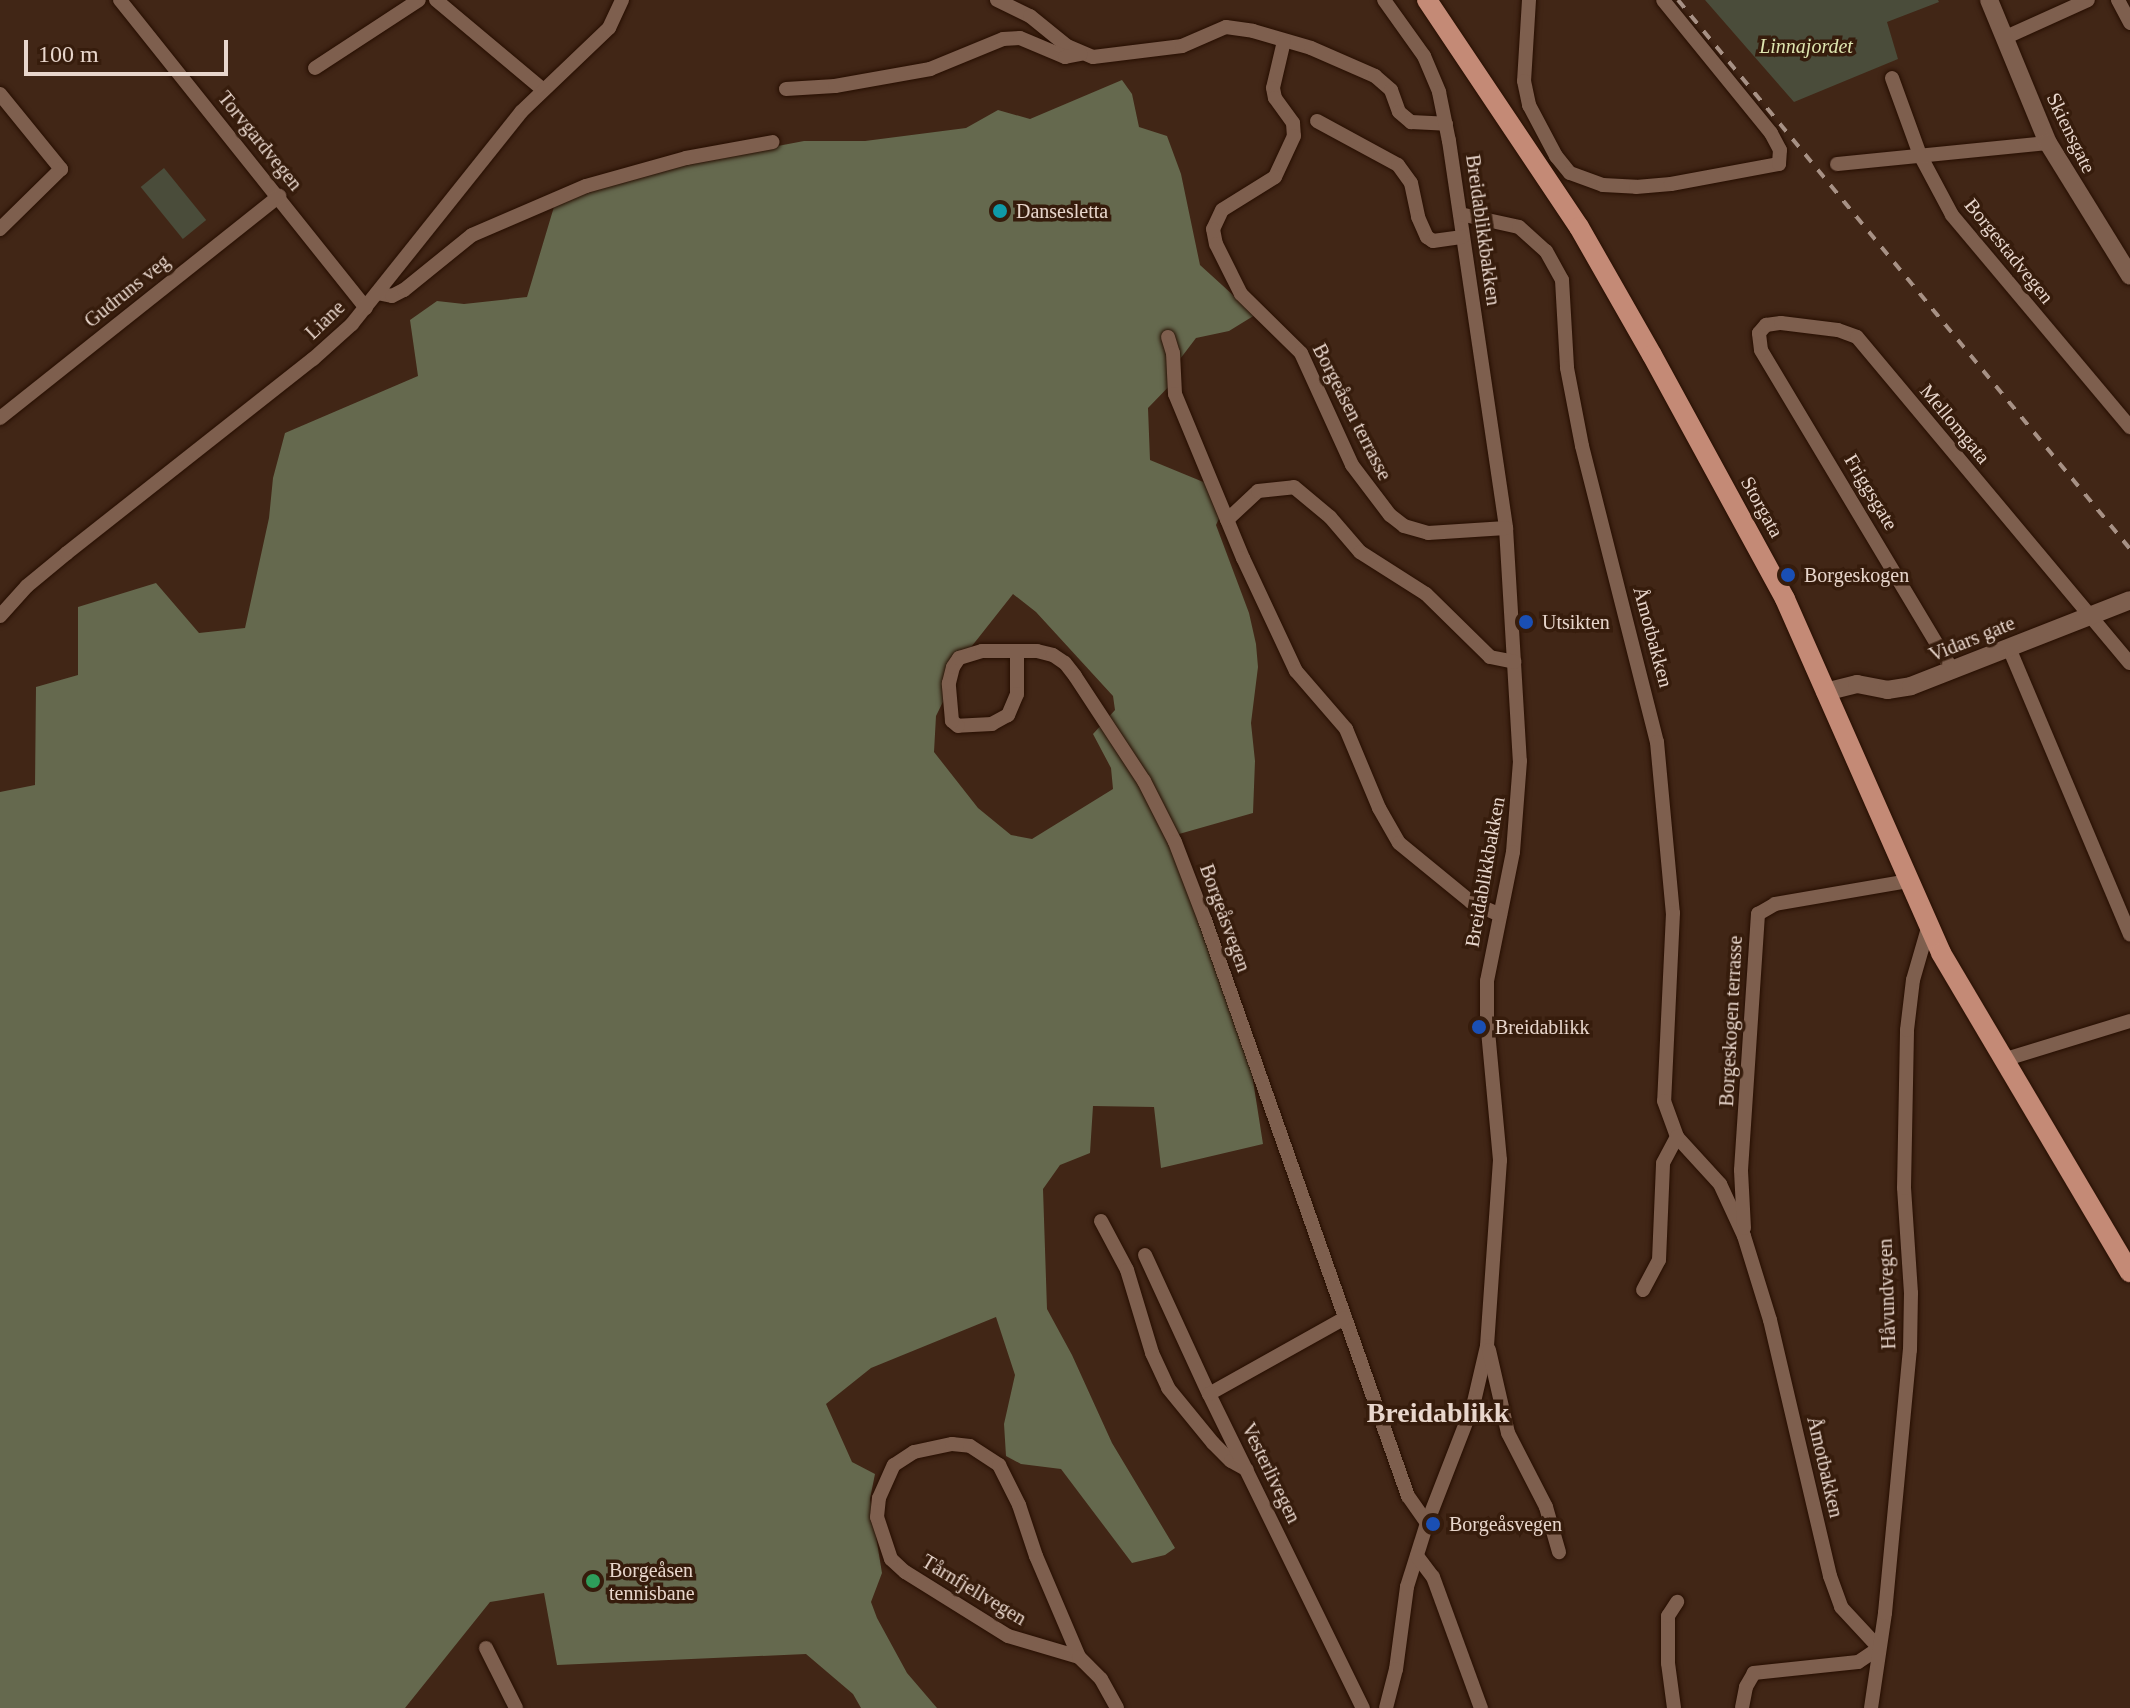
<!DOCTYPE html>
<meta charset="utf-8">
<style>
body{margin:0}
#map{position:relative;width:2130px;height:1708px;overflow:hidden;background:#412616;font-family:Georgia,serif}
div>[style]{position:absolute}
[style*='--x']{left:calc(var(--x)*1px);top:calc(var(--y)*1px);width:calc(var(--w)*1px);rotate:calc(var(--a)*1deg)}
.green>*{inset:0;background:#4a4c3a;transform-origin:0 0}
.forest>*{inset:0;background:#65694e}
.roads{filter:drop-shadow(0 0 2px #260e01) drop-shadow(0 0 2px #260e01)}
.minor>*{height:14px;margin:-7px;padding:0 7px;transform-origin:7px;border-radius:7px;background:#7e5f4e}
.tertiary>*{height:18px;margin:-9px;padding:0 9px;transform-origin:9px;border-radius:9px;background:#7e5f4e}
.primary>*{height:20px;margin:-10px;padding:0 10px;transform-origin:10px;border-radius:10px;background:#c48a76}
.rail>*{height:4px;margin-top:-2px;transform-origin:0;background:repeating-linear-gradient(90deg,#a79185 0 10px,transparent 0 20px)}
.dots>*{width:22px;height:22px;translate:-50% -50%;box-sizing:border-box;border:4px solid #361c0c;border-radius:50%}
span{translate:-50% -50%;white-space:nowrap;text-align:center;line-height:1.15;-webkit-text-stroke:7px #361c0c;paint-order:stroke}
.park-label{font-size:20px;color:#dee5af;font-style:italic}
.street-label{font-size:20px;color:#e8d6cc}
.poi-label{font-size:20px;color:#e8d6cc}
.left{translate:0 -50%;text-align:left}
.district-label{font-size:28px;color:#e8d6cc;font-weight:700}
.scale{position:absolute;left:24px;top:40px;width:204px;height:36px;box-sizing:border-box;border:4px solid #e8d6cc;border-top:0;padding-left:10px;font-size:24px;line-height:28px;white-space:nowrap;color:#e8d6cc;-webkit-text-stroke:6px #361c0c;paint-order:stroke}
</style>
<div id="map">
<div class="green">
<i style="clip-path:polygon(1705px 0,1938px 0,1939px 2px,1887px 22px,1898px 59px,1794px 102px)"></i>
<i style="left:164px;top:168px;width:67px;height:30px;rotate:51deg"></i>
</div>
<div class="forest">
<i style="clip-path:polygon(evenodd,1122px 80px,1132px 94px,1139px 127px,1167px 136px,1181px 174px,1200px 265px,1255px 315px,1229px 331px,1196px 338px,1177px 363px,1178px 377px,1148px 408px,1150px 460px,1213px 486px,1224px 508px,1216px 525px,1249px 613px,1256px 644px,1258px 667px,1251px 723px,1255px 761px,1253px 813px,1179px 834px,1210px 921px,1252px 1074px,1263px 1144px,1161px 1168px,1154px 1107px,1093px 1106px,1090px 1153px,1060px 1165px,1043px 1189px,1047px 1309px,1072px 1355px,1112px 1443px,1175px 1548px,1165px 1555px,1132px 1563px,1061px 1469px,1021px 1464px,1006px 1456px,1004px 1424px,1015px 1375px,996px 1317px,871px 1368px,826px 1404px,852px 1462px,875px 1474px,870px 1499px,882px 1573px,871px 1602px,877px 1618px,907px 1673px,937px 1708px,861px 1708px,853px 1694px,806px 1654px,557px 1665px,544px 1593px,490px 1602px,405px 1708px,0 1708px,0 792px,35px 785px,36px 687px,78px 675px,78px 607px,156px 583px,199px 633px,245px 628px,269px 518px,273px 478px,285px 433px,418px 376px,410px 320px,437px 301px,464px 304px,527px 297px,556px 200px,659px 169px,804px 141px,865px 141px,966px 128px,998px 110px,1030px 119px,1122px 80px,1013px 594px,1036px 612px,1113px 696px,1115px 710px,1093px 734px,1111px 768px,1113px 789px,1032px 839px,1011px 835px,978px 808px,934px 752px,936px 716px,968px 651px,1013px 594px)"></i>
</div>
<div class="roads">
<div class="minor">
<i style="--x:120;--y:0;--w:394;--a:51.4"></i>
<i style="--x:436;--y:0;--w:138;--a:40"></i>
<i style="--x:997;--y:0;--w:37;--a:26"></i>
<i style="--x:1030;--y:16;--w:48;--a:39"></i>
<i style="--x:1067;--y:46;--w:28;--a:23"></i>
<i style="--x:1093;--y:57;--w:90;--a:-7"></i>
<i style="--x:1182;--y:46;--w:48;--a:-23.4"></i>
<i style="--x:1226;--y:27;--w:27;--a:8"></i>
<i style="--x:1253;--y:31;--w:60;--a:16.3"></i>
<i style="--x:1311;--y:48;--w:70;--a:23.6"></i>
<i style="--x:1375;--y:76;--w:21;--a:41"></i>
<i style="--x:1391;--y:90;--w:23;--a:70"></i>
<i style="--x:1399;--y:112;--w:16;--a:40"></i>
<i style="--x:1411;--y:122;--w:35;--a:3"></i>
<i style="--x:1384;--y:0;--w:69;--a:54.5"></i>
<i style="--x:1424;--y:56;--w:39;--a:67"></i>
<i style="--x:1439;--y:92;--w:50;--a:78.5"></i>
<i style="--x:1449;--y:141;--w:391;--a:81.6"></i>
<i style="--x:1506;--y:528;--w:233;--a:86.6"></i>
<i style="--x:1520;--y:761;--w:91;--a:94.4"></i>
<i style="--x:1513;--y:852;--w:132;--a:101.4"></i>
<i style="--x:1487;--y:981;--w:39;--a:90"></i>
<i style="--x:1487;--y:1020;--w:141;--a:84.7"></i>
<i style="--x:1500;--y:1160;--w:186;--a:94"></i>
<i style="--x:1487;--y:1346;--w:57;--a:103.1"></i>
<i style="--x:1474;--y:1402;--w:130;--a:111.2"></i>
<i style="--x:1427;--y:1523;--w:67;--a:107.4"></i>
<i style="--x:1407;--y:1587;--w:83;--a:97.6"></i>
<i style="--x:1396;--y:1669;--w:40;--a:104.4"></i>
<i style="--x:1529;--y:0;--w:81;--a:93.5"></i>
<i style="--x:1524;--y:81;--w:25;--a:78"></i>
<i style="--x:1529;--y:105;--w:58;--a:62.1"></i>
<i style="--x:1556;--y:156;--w:22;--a:51"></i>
<i style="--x:1570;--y:173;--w:35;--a:20"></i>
<i style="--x:1603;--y:185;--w:33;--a:3"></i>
<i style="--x:1636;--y:187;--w:35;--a:-5"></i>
<i style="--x:1671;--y:184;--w:110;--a:-10.5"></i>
<i style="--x:1779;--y:164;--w:14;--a:-86"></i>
<i style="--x:1780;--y:150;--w:19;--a:-118"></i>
<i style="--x:1771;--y:133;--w:171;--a:-129.1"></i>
<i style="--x:2118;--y:0;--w:26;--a:62"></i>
<i style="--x:2004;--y:38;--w:92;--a:-24.3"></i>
<i style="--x:1284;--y:41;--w:48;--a:103.2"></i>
<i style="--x:1273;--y:88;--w:10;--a:79"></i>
<i style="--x:1275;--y:98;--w:31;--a:54"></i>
<i style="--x:1293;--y:123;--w:13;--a:86"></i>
<i style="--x:1294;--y:136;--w:45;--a:114.9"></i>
<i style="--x:1275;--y:177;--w:62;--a:148.1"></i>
<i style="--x:1222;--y:210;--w:21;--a:115"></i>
<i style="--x:1213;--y:229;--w:15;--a:79"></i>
<i style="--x:1216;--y:244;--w:56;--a:63.4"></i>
<i style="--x:1241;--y:294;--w:84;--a:44.5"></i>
<i style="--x:1301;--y:353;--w:123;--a:65.5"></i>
<i style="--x:1352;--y:465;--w:63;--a:52.8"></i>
<i style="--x:1390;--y:515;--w:18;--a:38"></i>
<i style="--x:1404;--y:526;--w:25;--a:16"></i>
<i style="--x:1428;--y:533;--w:78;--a:-3.7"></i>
<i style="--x:315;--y:68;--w:124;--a:-33.2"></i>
<i style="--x:1892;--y:78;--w:82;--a:70"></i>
<i style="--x:1920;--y:155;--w:68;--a:61.9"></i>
<i style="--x:1952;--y:215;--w:277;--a:50"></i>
<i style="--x:786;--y:89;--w:49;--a:-3.5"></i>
<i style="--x:835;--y:86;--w:97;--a:-10.1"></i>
<i style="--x:930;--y:69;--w:79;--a:-22.3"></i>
<i style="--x:1003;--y:39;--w:17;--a:-3"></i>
<i style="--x:1020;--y:38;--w:49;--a:22.9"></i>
<i style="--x:1065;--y:57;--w:16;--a:-11"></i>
<i style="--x:0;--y:94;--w:97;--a:50.9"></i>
<i style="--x:61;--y:169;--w:86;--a:135.5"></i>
<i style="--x:1317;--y:121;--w:92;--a:28.5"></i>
<i style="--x:1398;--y:165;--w:22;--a:54"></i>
<i style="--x:1411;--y:183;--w:35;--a:78"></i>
<i style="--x:1418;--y:217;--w:22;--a:66"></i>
<i style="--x:1427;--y:237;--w:7;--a:34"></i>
<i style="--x:1433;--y:241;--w:30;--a:-8"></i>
<i style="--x:1837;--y:164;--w:212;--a:-5.7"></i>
<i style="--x:1460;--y:214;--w:60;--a:12.4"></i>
<i style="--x:1519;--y:227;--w:36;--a:42"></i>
<i style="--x:1546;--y:251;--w:33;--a:61"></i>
<i style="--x:1562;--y:280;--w:88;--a:86.7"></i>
<i style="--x:1567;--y:368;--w:79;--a:79.1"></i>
<i style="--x:1582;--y:446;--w:305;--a:75.8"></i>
<i style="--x:1657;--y:742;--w:172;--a:84.7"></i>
<i style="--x:1673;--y:913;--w:188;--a:92.7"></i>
<i style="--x:1664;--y:1101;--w:38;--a:70"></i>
<i style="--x:1677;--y:1137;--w:64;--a:47.5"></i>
<i style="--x:1720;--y:1184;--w:57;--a:65.2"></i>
<i style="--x:1744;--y:1236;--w:88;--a:72.8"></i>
<i style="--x:1770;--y:1320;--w:263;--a:76.8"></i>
<i style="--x:1830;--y:1576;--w:33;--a:70"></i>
<i style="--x:1841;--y:1607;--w:56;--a:47.2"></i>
<i style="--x:1879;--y:1648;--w:25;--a:146"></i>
<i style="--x:1858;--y:1662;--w:105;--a:174"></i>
<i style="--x:1754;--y:1673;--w:16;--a:120"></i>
<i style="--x:1746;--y:1687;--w:21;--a:101"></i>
<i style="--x:377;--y:293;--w:15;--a:11"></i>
<i style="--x:392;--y:296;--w:13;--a:-27"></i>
<i style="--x:404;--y:290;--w:87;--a:-39"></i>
<i style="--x:472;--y:235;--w:124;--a:-23.3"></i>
<i style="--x:586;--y:186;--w:104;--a:-15.6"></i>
<i style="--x:686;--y:158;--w:88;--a:-10.4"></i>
<i style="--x:1168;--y:337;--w:17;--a:73"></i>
<i style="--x:1173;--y:353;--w:41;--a:87.2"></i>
<i style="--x:1175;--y:394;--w:178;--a:67.5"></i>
<i style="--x:1243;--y:558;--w:125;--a:64.9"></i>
<i style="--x:1296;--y:671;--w:77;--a:49.2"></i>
<i style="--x:1346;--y:729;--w:86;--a:67.3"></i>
<i style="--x:1379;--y:808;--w:40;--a:60.3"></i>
<i style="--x:1399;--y:843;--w:93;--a:39.3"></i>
<i style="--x:1471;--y:902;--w:32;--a:24"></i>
<i style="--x:0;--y:418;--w:357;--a:-38.5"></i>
<i style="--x:1227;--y:520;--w:42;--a:-43.1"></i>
<i style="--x:1258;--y:491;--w:36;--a:-6"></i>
<i style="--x:1294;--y:487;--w:47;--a:39.8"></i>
<i style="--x:1330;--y:517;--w:46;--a:49.4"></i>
<i style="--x:1360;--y:552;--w:78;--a:32.5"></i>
<i style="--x:1426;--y:594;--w:90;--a:44.5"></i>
<i style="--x:1490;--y:657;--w:25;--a:11"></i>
<i style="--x:0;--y:616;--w:40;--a:-48"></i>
<i style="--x:27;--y:586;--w:52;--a:-39.5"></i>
<i style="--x:67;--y:553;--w:313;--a:-38.3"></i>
<i style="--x:313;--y:359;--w:52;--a:-41.9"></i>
<i style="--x:352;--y:324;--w:271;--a:-51.4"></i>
<i style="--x:521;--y:112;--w:122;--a:-43.7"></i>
<i style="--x:609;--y:28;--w:31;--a:-65"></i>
<i style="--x:2009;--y:648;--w:311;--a:67.1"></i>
<i style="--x:1017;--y:652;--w:42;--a:90"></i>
<i style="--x:1017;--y:694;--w:23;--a:113"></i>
<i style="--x:1008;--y:715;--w:18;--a:151"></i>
<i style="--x:992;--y:724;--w:34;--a:177"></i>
<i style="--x:958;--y:726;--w:8;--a:-140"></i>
<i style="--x:952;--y:721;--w:38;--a:-95"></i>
<i style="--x:949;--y:683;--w:16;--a:-76"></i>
<i style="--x:953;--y:667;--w:11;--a:-56"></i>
<i style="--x:959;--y:658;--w:24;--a:-17"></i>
<i style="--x:982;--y:651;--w:55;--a:0"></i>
<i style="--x:1037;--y:651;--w:16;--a:14"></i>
<i style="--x:1053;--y:655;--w:14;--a:34"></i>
<i style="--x:1065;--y:663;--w:16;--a:52"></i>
<i style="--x:1075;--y:676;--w:126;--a:56.7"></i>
<i style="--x:1144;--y:781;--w:68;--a:63.1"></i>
<i style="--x:1175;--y:842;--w:84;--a:69"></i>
<i style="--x:1205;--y:920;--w:611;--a:70.59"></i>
<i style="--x:1408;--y:1496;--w:33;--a:55"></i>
<i style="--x:1953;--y:671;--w:374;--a:-120.9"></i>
<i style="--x:1761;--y:350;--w:17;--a:-97"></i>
<i style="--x:1759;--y:333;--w:11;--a:-49"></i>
<i style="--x:1766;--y:325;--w:15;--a:-8"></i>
<i style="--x:1781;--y:323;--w:57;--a:7"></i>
<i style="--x:1838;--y:330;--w:20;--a:20"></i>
<i style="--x:1857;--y:337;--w:425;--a:50.1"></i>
<i style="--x:2003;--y:1060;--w:133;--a:-17.1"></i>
<i style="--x:1101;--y:1221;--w:55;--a:62"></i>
<i style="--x:1127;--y:1270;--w:87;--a:73.2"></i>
<i style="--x:1152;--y:1353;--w:38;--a:65"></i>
<i style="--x:1168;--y:1388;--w:71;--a:50.7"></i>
<i style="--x:1213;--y:1443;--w:25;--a:45"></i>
<i style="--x:1231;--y:1461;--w:18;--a:29"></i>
<i style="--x:1744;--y:1228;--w:58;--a:-93"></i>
<i style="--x:1741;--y:1170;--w:257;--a:-86.2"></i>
<i style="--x:1758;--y:914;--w:20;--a:-30"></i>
<i style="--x:1775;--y:904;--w:135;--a:-9.8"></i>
<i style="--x:1145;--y:1255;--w:153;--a:65.3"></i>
<i style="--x:1209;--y:1394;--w:350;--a:63.9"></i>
<i style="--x:1643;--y:1290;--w:34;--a:-62"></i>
<i style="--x:1659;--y:1260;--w:97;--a:-87.6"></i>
<i style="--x:1663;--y:1163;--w:30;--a:-62"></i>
<i style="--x:1489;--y:1350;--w:85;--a:77.1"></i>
<i style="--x:1508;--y:1433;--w:83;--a:62.8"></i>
<i style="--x:1546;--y:1507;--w:47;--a:73.9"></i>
<i style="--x:1209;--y:1394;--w:156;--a:-29.2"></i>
<i style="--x:1417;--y:1556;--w:26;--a:53"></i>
<i style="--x:1433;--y:1577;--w:140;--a:69.9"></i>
<i style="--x:486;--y:1648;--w:67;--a:63.4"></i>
<i style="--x:1079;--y:1657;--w:74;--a:-163.5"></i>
<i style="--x:1008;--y:1636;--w:121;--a:-148.1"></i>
<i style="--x:905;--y:1572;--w:19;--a:-137"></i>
<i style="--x:891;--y:1559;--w:44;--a:-108.4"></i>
<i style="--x:877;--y:1517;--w:19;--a:-84"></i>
<i style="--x:879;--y:1498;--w:36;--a:-66"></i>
<i style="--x:894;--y:1465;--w:24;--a:-33"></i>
<i style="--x:914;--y:1452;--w:39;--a:-12"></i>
<i style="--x:952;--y:1444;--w:18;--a:6"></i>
<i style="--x:970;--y:1446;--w:35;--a:33"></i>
<i style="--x:999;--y:1465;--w:45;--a:63.4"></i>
<i style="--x:1019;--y:1505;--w:54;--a:71.6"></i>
<i style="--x:1036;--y:1556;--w:110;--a:66.9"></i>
<i style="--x:1079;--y:1657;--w:31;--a:45"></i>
<i style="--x:1101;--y:1679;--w:33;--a:61"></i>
<i style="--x:1674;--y:1708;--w:45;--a:-97.6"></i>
<i style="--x:1668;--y:1663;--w:47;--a:-90"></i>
<i style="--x:1668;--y:1616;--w:17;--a:-57"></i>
<i style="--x:1871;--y:1708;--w:96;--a:-81.6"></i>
<i style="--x:1885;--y:1613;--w:264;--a:-84.6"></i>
<i style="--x:1910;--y:1350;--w:57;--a:-89"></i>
<i style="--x:1911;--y:1293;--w:105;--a:-93.8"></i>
<i style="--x:1904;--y:1188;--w:158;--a:-88.9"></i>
<i style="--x:1907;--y:1030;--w:50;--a:-83.2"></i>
<i style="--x:1913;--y:980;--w:54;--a:-73.9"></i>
</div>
<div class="tertiary">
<i style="--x:1989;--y:0;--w:155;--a:67.6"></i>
<i style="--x:2048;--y:143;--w:156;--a:58.3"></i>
<i style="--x:1825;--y:692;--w:33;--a:-14"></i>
<i style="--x:1857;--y:684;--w:31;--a:11"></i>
<i style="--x:1887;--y:690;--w:24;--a:-9"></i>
<i style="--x:1911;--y:686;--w:235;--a:-21.4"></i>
</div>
<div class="primary">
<i style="--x:1427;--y:0;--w:273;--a:56.2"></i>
<i style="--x:1579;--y:227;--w:147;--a:60.3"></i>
<i style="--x:1652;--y:355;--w:278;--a:61.4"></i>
<i style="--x:1785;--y:599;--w:387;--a:66.2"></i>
<i style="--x:1941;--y:953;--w:371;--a:59.4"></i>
</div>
</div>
<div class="rail">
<i style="--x:1678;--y:0;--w:711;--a:50.53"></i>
</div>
<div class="dots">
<i style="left:1000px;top:211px;background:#0f9aa8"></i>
<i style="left:1788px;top:575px;background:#1a4fb4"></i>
<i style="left:1526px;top:622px;background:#1a4fb4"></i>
<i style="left:1479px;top:1027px;background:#1a4fb4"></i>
<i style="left:1433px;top:1524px;background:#1a4fb4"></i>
<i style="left:593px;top:1581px;background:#2e9e5b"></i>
</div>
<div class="park-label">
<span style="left:1806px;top:46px">Linnajordet</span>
</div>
<div class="street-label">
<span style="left:2071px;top:133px;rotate:64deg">Skiensgate</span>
<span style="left:260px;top:141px;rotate:51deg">Torvgardvegen</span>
<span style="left:1483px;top:230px;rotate:82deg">Breidablikkbakken</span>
<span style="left:2009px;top:251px;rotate:51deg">Borgestadvegen</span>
<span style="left:127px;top:291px;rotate:-39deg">Gudruns veg</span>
<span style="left:325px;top:320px;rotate:-44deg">Liane</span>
<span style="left:1352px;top:412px;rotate:63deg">Borgeåsen terrasse</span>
<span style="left:1955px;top:424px;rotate:50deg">Mellomgata</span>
<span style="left:1871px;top:492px;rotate:59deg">Friggsgate</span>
<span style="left:1762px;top:507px;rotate:61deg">Storgata</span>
<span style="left:1653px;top:637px;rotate:75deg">Åmotbakken</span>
<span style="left:1972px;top:639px;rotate:-22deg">Vidars gate</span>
<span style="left:1485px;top:872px;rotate:-80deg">Breidablikkbakken</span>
<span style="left:1225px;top:918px;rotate:70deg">Borgeåsvegen</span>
<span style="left:1731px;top:1021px;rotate:-87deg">Borgeskogen terrasse</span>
<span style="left:1887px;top:1294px;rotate:-92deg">Håvundvegen</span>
<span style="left:1825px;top:1467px;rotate:77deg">Åmotbakken</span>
<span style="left:1271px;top:1473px;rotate:64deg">Vesterlivegen</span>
<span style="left:974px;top:1590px;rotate:31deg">Tårnfjellvegen</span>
</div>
<div class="poi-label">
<span class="left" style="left:1016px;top:211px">Dansesletta</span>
<span class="left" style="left:1804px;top:575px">Borgeskogen</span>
<span class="left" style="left:1542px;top:622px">Utsikten</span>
<span class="left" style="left:1495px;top:1027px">Breidablikk</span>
<span class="left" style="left:1449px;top:1524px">Borgeåsvegen</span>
<span class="left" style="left:609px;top:1582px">Borgeåsen<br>tennisbane</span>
</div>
<div class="district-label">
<span style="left:1438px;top:1413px">Breidablikk</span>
</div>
<div class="scale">100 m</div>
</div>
